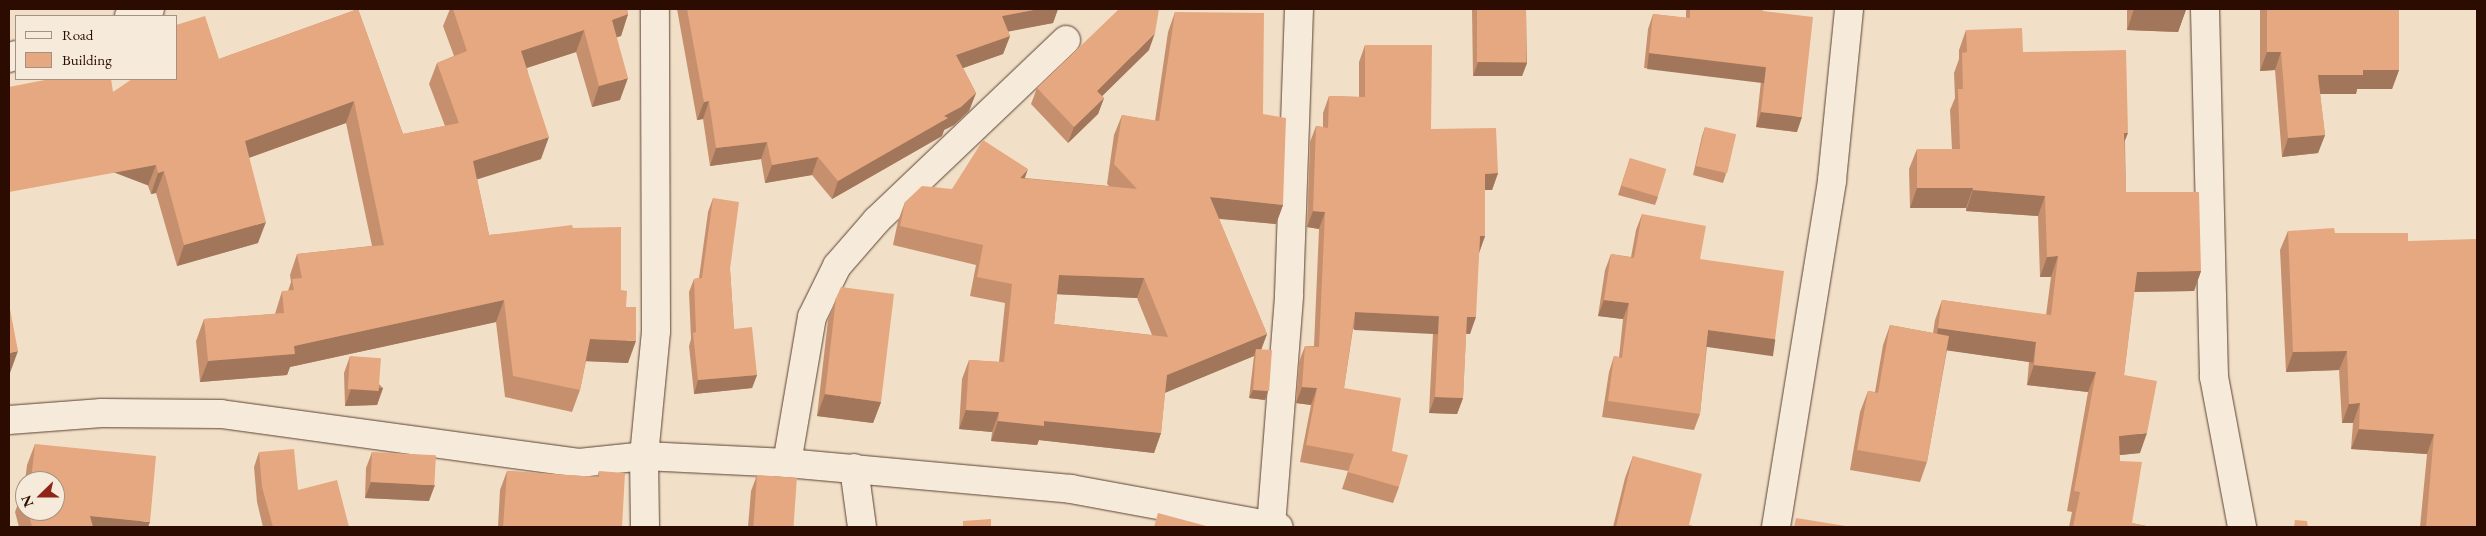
<!DOCTYPE html>
<style>
body{margin:0}
#map{position:relative;width:2486px;height:536px;overflow:hidden;background:#f1e0c7;font-family:"EB Garamond",serif}
div>[style]{position:absolute}
[style*='--x']{left:calc(var(--x)*1px);top:calc(var(--y)*1px);width:calc(var(--w)*1px);rotate:calc(var(--a)*1deg)}
.roads{filter:drop-shadow(0 0 1px #5d4032) drop-shadow(0 0 1px #5d4032)}
.minor>*{height:28px;margin:-14px;padding:0 14px;transform-origin:14px;border-radius:14px;background:#f6ebdb}
.wall>*{inset:0;background:#c6906e}
.shaded-wall>*{inset:0;background:#a1765a;transform-origin:0 0}
.building>*{inset:0;background:#e6a880;transform-origin:0 0}
span{translate:-50% -50%;white-space:nowrap;text-align:center;line-height:1.15;-webkit-text-stroke:4.5px #f6ebdb;paint-order:stroke}
.frame{position:absolute;inset:0;border:10px solid #2c0b00;pointer-events:none}
.legend{position:absolute;left:15px;top:15px;width:162px;height:65px;box-sizing:border-box;background:#f6ebdb;border:1px solid #a59183;margin:0;padding:6px 9px;list-style:none;font-size:15px;color:#2c0b00}
.legend li{display:flex;align-items:center;gap:10px;height:25px}
.legend b{width:25px;border:1px solid #a59183}
.north{position:absolute;left:15px;top:471px;width:50px;height:50px;box-sizing:border-box;background:#f6ebdb;border:1px solid #a59183;border-radius:50%;rotate:248deg;font-size:14px;font-weight:700;line-height:20px;text-align:center;color:#2c0b00}
.north::after{content:'';display:block;margin:auto;width:18px;height:22px;background:#8f2418;clip-path:polygon(50% 0,100% 100%,50% 72%,0 100%)}
</style>
<div id="map">
<div class="roads">
<div class="minor">
<i style="--x:2205;--y:9;--w:368;--a:88.6"></i>
<i style="--x:2214;--y:377;--w:153;--a:79.4"></i>
<i style="--x:129;--y:16;--w:22;--a:-18"></i>
<i style="--x:9;--y:58;--w:8;--a:-23"></i>
<i style="--x:9;--y:420;--w:93;--a:-4.3"></i>
<i style="--x:102;--y:413;--w:119;--a:0.5"></i>
<i style="--x:221;--y:414;--w:361;--a:7.8"></i>
<i style="--x:579;--y:463;--w:65;--a:-6.1"></i>
<i style="--x:644;--y:456;--w:143;--a:2.8"></i>
<i style="--x:787;--y:463;--w:285;--a:5.2"></i>
<i style="--x:1071;--y:489;--w:211;--a:10.4"></i>
<i style="--x:787;--y:463;--w:148;--a:-80.3"></i>
<i style="--x:812;--y:317;--w:57;--a:-63.9"></i>
<i style="--x:837;--y:266;--w:61;--a:-49"></i>
<i style="--x:877;--y:220;--w:261;--a:-43.6"></i>
<i style="--x:854;--y:468;--w:60;--a:82.3"></i>
<i style="--x:1271;--y:526;--w:232;--a:-85.5"></i>
<i style="--x:1289;--y:295;--w:286;--a:-88"></i>
<i style="--x:645;--y:527;--w:71;--a:-90.8"></i>
<i style="--x:644;--y:456;--w:126;--a:-84.5"></i>
<i style="--x:656;--y:331;--w:322;--a:-90.2"></i>
<i style="--x:1776;--y:527;--w:351;--a:-80.8"></i>
<i style="--x:1832;--y:180;--w:172;--a:-84.3"></i>
</div>
</div>
<div class="wall">
<i style="clip-path:polygon(358px 9px,403px 134px,445px 126px,429px 84px,437px 63px,454px 56px,443px 26px,450px 9px,627px 9px,628px 14px,621px 36px,617px 37px,620px 100px,592px 107px,576px 52px,527px 68px,541px 159px,477px 179px,489px 235px,573px 228px,621px 290px,626px 307px,628px 363px,586px 361px,580px 390px,572px 412px,505px 397px,496px 322px,290px 367px,287px 375px,200px 382px,196px 341px,204px 319px,275px 314px,282px 291px,288px 291px,291px 282px,290px 275px,297px 254px,372px 246px,346px 123px,249px 158px,258px 243px,177px 266px,156px 193px,151px 194px,113px 92px,219px 59px)"></i>
<i style="clip-path:polygon(677px 9px,1058px 9px,1053px 23px,1008px 31px,1010px 36px,1003px 54px,963px 68px,976px 93px,969px 111px,954px 125px,944px 130px,942px 136px,832px 199px,812px 175px,765px 183px,761px 159px,710px 166px,703px 119px,697px 120px)"></i>
<i style="clip-path:polygon(1472px 9px,1526px 9px,1527px 63px,1522px 76px,1473px 76px)"></i>
<i style="clip-path:polygon(1686px 9px,1763px 9px,1763px 11px,1797px 132px,1756px 127px,1761px 81px,1644px 68px,1648px 29px,1653px 14px,1686px 18px)"></i>
<i style="clip-path:polygon(2127px 9px,2186px 9px,2178px 32px,2127px 30px)"></i>
<i style="clip-path:polygon(2260px 9px,2399px 9px,2399px 70px,2392px 89px,2357px 89px,2356px 94px,2320px 94px,2325px 135px,2318px 153px,2282px 157px,2275px 70px,2260px 71px)"></i>
<i style="clip-path:polygon(evenodd,1175px 12px,1263px 114px,1283px 205px,1276px 224px,1219px 219px,1267px 334px,1261px 349px,1268px 391px,1265px 400px,1249px 398px,1254px 356px,1165px 392px,1161px 433px,1154px 453px,1039px 440px,1037px 445px,991px 441px,992px 432px,959px 429px,962px 379px,969px 360px,999px 362px,1005px 303px,970px 296px,976px 265px,893px 245px,898px 221px,905px 202px,952px 189px,1025px 178px,1109px 186px,1107px 184px,1114px 135px,1122px 115px,1155px 121px,1168px 32px,1175px 12px,1057px 294px,1137px 298px,1152px 335px,1054px 324px,1057px 294px)"></i>
<i style="clip-path:polygon(1966px 30px,2023px 52px,2125px 142px,2126px 192px,2201px 271px,2194px 291px,2134px 292px,2124px 375px,2140px 453px,2119px 455px,2120px 461px,2132px 523px,2151px 527px,2069px 527px,2072px 512px,2067px 511px,2088px 392px,2027px 385px,2029px 362px,1947px 350px,1927px 462px,1920px 482px,1850px 470px,1860px 412px,1868px 391px,1875px 392px,1883px 345px,1890px 325px,1933px 333px,1935px 320px,1942px 300px,2046px 315px,2051px 277px,2040px 277px,2038px 216px,1966px 211px,1966px 208px,1910px 208px,1909px 169px,1917px 149px,1952px 149px,1950px 110px,1955px 98px,1954px 73px,1959px 59px,1959px 50px)"></i>
<i style="clip-path:polygon(1365px 45px,1431px 129px,1498px 173px,1492px 190px,1485px 190px,1485px 236px,1479px 253px,1470px 334px,1466px 334px,1463px 398px,1457px 414px,1429px 413px,1433px 333px,1353px 329px,1344px 388px,1392px 451px,1399px 487px,1393px 503px,1342px 489px,1348px 471px,1300px 462px,1311px 405px,1296px 403px,1299px 362px,1305px 346px,1314px 346px,1319px 229px,1307px 227px,1310px 142px,1316px 126px,1323px 127px,1323px 113px,1329px 96px,1359px 97px,1359px 62px)"></i>
<i style="clip-path:polygon(1149px 50px,1102px 96px,1104px 98px,1098px 114px,1068px 143px,1031px 104px,1037px 88px)"></i>
<i style="clip-path:polygon(1705px 127px,1726px 174px,1723px 183px,1693px 175px,1702px 136px)"></i>
<i style="clip-path:polygon(1630px 158px,1658px 197px,1655px 205px,1618px 195px)"></i>
<i style="clip-path:polygon(713px 198px,730px 269px,734px 329px,757px 375px,752px 388px,694px 394px,689px 346px,691px 339px,689px 292px,694px 279px,699px 278px,708px 212px)"></i>
<i style="clip-path:polygon(1642px 214px,1700px 259px,1775px 339px,1769px 355px,1707px 346px,1700px 414px,1694px 430px,1602px 417px,1609px 372px,1614px 356px,1619px 357px,1623px 319px,1598px 316px,1605px 270px,1611px 254px,1631px 257px,1636px 230px)"></i>
<i style="clip-path:polygon(2288px 231px,2335px 233px,2408px 241px,2477px 527px,2420px 527px,2427px 454px,2351px 449px,2353px 423px,2342px 423px,2339px 370px,2286px 372px,2280px 250px)"></i>
<i style="clip-path:polygon(836px 298px,881px 402px,873px 423px,817px 416px,828px 320px)"></i>
<i style="clip-path:polygon(350px 356px,383px 388px,377px 405px,345px 406px,344px 373px)"></i>
<i style="clip-path:polygon(35px 444px,148px 527px,19px 527px,15px 512px,23px 490px,24px 490px,25px 484px,25px 511px,55px 511px,55px 481px,25px 481px,27px 465px)"></i>
<i style="clip-path:polygon(259px 452px,298px 490px,349px 527px,263px 527px,257px 502px,254px 467px)"></i>
<i style="clip-path:polygon(372px 452px,429px 501px,365px 498px,366px 468px)"></i>
<i style="clip-path:polygon(1633px 456px,1689px 525px,1696px 527px,1613px 527px,1625px 478px)"></i>
<i style="clip-path:polygon(507px 471px,597px 477px,599px 471px,622px 527px,498px 527px,500px 490px)"></i>
<i style="clip-path:polygon(757px 475px,791px 527px,748px 527px,751px 491px)"></i>
</div>
<div class="shaded-wall">
<i style="clip-path:polygon(1039px 9px,1058px 9px,1053px 23px,996px 34px,1002px 16px)"></i>
<i style="clip-path:polygon(2134px 9px,2158px 9px,2186px 10px,2178px 32px,2127px 30px)"></i>
<i style="clip-path:polygon(628px 14px,621px 36px,604px 41px,612px 20px)"></i>
<i style="clip-path:polygon(584px 30px,576px 52px,514px 72px,521px 51px)"></i>
<i style="clip-path:polygon(1155px 33px,1149px 50px,1091px 107px,1097px 91px)"></i>
<i style="clip-path:polygon(1010px 36px,1003px 54px,949px 73px,956px 55px)"></i>
<i style="clip-path:polygon(2267px 52px,2281px 52px,2275px 70px,2260px 71px)"></i>
<i style="left:1649px;top:53px;width:118px;height:16px;rotate:7deg"></i>
<i style="clip-path:polygon(1478px 62px,1527px 63px,1522px 76px,1473px 76px)"></i>
<i style="clip-path:polygon(2363px 70px,2399px 70px,2392px 89px,2357px 89px,2356px 94px,2312px 94px,2318px 75px)"></i>
<i style="clip-path:polygon(628px 78px,620px 100px,592px 107px,599px 86px)"></i>
<i style="clip-path:polygon(976px 93px,969px 111px,954px 125px,944px 130px,942px 136px,832px 199px,838px 181px,944px 116px)"></i>
<i style="clip-path:polygon(1104px 98px,1098px 114px,1068px 143px,1074px 127px)"></i>
<i style="clip-path:polygon(354px 101px,346px 123px,237px 162px,245px 141px)"></i>
<i style="clip-path:polygon(709px 101px,703px 119px,697px 120px,704px 102px)"></i>
<i style="clip-path:polygon(1761px 112px,1802px 117px,1797px 132px,1756px 127px)"></i>
<i style="clip-path:polygon(2124px 133px,2128px 133px,2120px 153px)"></i>
<i style="clip-path:polygon(2325px 135px,2318px 153px,2282px 157px,2288px 138px)"></i>
<i style="clip-path:polygon(549px 137px,541px 159px,466px 183px,473px 161px)"></i>
<i style="clip-path:polygon(767px 142px,761px 159px,710px 166px,716px 148px)"></i>
<i style="clip-path:polygon(818px 157px,812px 175px,765px 183px,772px 165px)"></i>
<i style="left:156px;top:165px;width:22px;height:149px;rotate:111deg"></i>
<i style="clip-path:polygon(1028px 169px,1021px 189px,1020px 178px)"></i>
<i style="clip-path:polygon(164px 171px,156px 193px,151px 194px,158px 173px)"></i>
<i style="clip-path:polygon(1498px 173px,1492px 190px,1479px 190px,1485px 174px)"></i>
<i style="clip-path:polygon(1917px 188px,1973px 188px,1966px 208px,1910px 208px)"></i>
<i style="clip-path:polygon(1973px 190px,2045px 196px,2038px 216px,1966px 211px)"></i>
<i style="clip-path:polygon(1210px 197px,1283px 205px,1276px 224px,1203px 217px)"></i>
<i style="clip-path:polygon(1313px 211px,1325px 212px,1319px 229px,1307px 227px)"></i>
<i style="clip-path:polygon(266px 222px,258px 243px,177px 266px,184px 245px)"></i>
<i style="clip-path:polygon(1480px 236px,1485px 236px,1479px 253px)"></i>
<i style="clip-path:polygon(2058px 256px,2051px 277px,2040px 277px,2047px 257px)"></i>
<i style="clip-path:polygon(2201px 271px,2194px 291px,2129px 292px,2137px 272px)"></i>
<i style="clip-path:polygon(1059px 275px,1144px 278px,1137px 298px,1052px 294px)"></i>
<i style="clip-path:polygon(504px 300px,496px 322px,290px 367px,287px 375px,200px 382px,208px 361px,294px 346px)"></i>
<i style="clip-path:polygon(1604px 300px,1629px 303px,1623px 319px,1598px 316px)"></i>
<i style="left:1355px;top:312px;width:84px;height:18px;rotate:3deg"></i>
<i style="clip-path:polygon(1467px 317px,1476px 317px,1470px 334px,1461px 333px)"></i>
<i style="left:1938px;top:328px;width:99px;height:21px;rotate:8deg"></i>
<i style="left:1708px;top:330px;width:68px;height:17px;rotate:8deg"></i>
<i style="clip-path:polygon(1267px 334px,1260px 353px,1256px 349px,1254px 356px,1160px 395px,1167px 375px)"></i>
<i style="clip-path:polygon(590px 339px,636px 341px,628px 363px,582px 361px)"></i>
<i style="clip-path:polygon(18px 351px,10px 373px,9px 373px,9px 353px)"></i>
<i style="clip-path:polygon(2347px 351px,2339px 370px,2286px 372px,2293px 352px)"></i>
<i style="clip-path:polygon(2034px 365px,2096px 372px,2088px 392px,2027px 385px)"></i>
<i style="clip-path:polygon(757px 375px,752px 388px,694px 394px,698px 380px)"></i>
<i style="clip-path:polygon(1302px 387px,1317px 388px,1311px 405px,1296px 403px)"></i>
<i style="clip-path:polygon(383px 388px,377px 405px,345px 406px,351px 389px)"></i>
<i style="clip-path:polygon(1253px 390px,1268px 391px,1265px 400px,1249px 398px)"></i>
<i style="clip-path:polygon(825px 394px,881px 402px,873px 423px,817px 416px)"></i>
<i style="clip-path:polygon(1435px 397px,1463px 398px,1457px 414px,1429px 413px)"></i>
<i style="clip-path:polygon(2360px 403px,2353px 423px,2342px 423px,2349px 404px)"></i>
<i style="clip-path:polygon(966px 410px,999px 412px,992px 432px,959px 429px)"></i>
<i style="clip-path:polygon(998px 421px,1044px 421px,1161px 433px,1154px 453px,1039px 440px,1037px 445px,991px 441px)"></i>
<i style="clip-path:polygon(2359px 429px,2434px 434px,2427px 454px,2351px 449px)"></i>
<i style="clip-path:polygon(2147px 433px,2140px 453px,2112px 456px,2119px 436px)"></i>
<i style="clip-path:polygon(371px 482px,435px 485px,429px 501px,365px 498px)"></i>
<i style="clip-path:polygon(90px 516px,150px 522px,148px 527px,86px 527px)"></i>
<i style="clip-path:polygon(602px 526px,621px 527px,601px 527px)"></i>
</div>
<div class="building">
<i style="clip-path:polygon(358px 9px,403px 134px,459px 123px,437px 63px,467px 51px,453px 9px,627px 9px,628px 14px,612px 20px,628px 78px,599px 86px,584px 30px,521px 51px,549px 137px,473px 161px,489px 235px,572px 225px,573px 228px,621px 227px,621px 290px,627px 291px,626px 307px,636px 307px,636px 341px,590px 339px,580px 390px,513px 376px,504px 300px,294px 346px,295px 354px,208px 361px,204px 319px,284px 313px,282px 291px,294px 290px,292px 279px,302px 278px,297px 254px,384px 245px,354px 101px,245px 141px,266px 222px,184px 245px,164px 171px,158px 173px,156px 165px,9px 192px,9px 87px,50px 79px,111px 79px,113px 92px,132px 79px,176px 79px,176px 25px,205px 16px,219px 59px)"></i>
<i style="clip-path:polygon(687px 9px,1039px 9px,1002px 16px,1010px 36px,956px 55px,976px 93px,961px 107px,944px 116px,948px 118px,838px 181px,818px 157px,772px 165px,767px 142px,716px 148px,709px 101px,704px 102px)"></i>
<i style="clip-path:polygon(1119px 9px,1159px 9px,1155px 33px,1097px 91px,1104px 98px,1074px 127px,1037px 88px)"></i>
<i style="left:1477px;top:9px;width:49px;height:53px"></i>
<i style="clip-path:polygon(1690px 9px,1763px 9px,1763px 11px,1813px 17px,1802px 117px,1761px 112px,1766px 67px,1649px 53px,1653px 14px,1690px 18px)"></i>
<i style="clip-path:polygon(2158px 9px,2186px 9px,2186px 10px)"></i>
<i style="clip-path:polygon(2267px 9px,2399px 9px,2399px 70px,2363px 70px,2363px 75px,2318px 75px,2325px 135px,2288px 138px,2281px 52px,2267px 52px)"></i>
<i style="clip-path:polygon(evenodd,1175px 12px,1264px 13px,1263px 114px,1286px 118px,1283px 205px,1210px 197px,1267px 334px,1167px 375px,1161px 433px,1044px 421px,1044px 426px,998px 421px,999px 412px,966px 410px,969px 360px,1004px 362px,1012px 284px,977px 277px,983px 245px,900px 226px,905px 202px,922px 186px,952px 189px,983px 140px,1028px 169px,1020px 178px,1137px 189px,1114px 164px,1122px 115px,1159px 121px,1175px 12px,1059px 275px,1144px 278px,1168px 337px,1054px 324px,1059px 275px)"></i>
<i style="clip-path:polygon(2022px 28px,2023px 52px,2126px 50px,2128px 133px,2124px 133px,2126px 192px,2199px 192px,2201px 271px,2137px 272px,2124px 375px,2157px 381px,2147px 433px,2119px 436px,2120px 461px,2142px 462px,2132px 523px,2151px 527px,2073px 527px,2080px 492px,2074px 491px,2096px 372px,2034px 365px,2036px 342px,1938px 328px,1942px 300px,2051px 315px,2058px 256px,2047px 257px,2045px 196px,1973px 190px,1973px 188px,1917px 188px,1917px 149px,1960px 149px,1958px 89px,1963px 89px,1962px 53px,1967px 52px,1966px 30px)"></i>
<i style="clip-path:polygon(1365px 45px,1432px 45px,1431px 129px,1496px 128px,1498px 173px,1485px 174px,1485px 236px,1480px 236px,1476px 317px,1467px 317px,1463px 398px,1435px 397px,1439px 316px,1355px 312px,1344px 388px,1401px 398px,1392px 451px,1408px 455px,1399px 487px,1348px 472px,1354px 454px,1306px 445px,1317px 388px,1302px 387px,1305px 346px,1319px 347px,1325px 212px,1313px 211px,1316px 126px,1328px 128px,1329px 96px,1365px 97px)"></i>
<i style="left:1705px;top:127px;width:32px;height:40px;rotate:13deg"></i>
<i style="left:1630px;top:158px;width:38px;height:29px;rotate:17deg"></i>
<i style="clip-path:polygon(713px 198px,739px 202px,730px 269px,734px 329px,752px 327px,757px 375px,698px 380px,693px 333px,696px 332px,694px 279px,702px 278px)"></i>
<i style="clip-path:polygon(1642px 214px,1706px 226px,1700px 259px,1784px 271px,1775px 339px,1708px 330px,1700px 414px,1608px 401px,1614px 356px,1622px 358px,1629px 303px,1604px 300px,1611px 254px,1634px 258px)"></i>
<i style="clip-path:polygon(2334px 228px,2335px 233px,2408px 233px,2408px 241px,2477px 239px,2477px 527px,2426px 527px,2434px 434px,2359px 429px,2360px 403px,2349px 404px,2347px 351px,2293px 352px,2288px 231px)"></i>
<i style="clip-path:polygon(841px 287px,894px 294px,881px 402px,825px 394px,836px 298px)"></i>
<i style="clip-path:polygon(9px 304px,18px 351px,9px 353px)"></i>
<i style="clip-path:polygon(1890px 325px,1949px 336px,1927px 462px,1857px 450px,1868px 391px,1878px 393px)"></i>
<i style="left:1256px;top:349px;width:16px;height:41px;rotate:4deg"></i>
<i style="left:350px;top:356px;width:31px;height:33px;rotate:4deg"></i>
<i style="clip-path:polygon(35px 444px,156px 456px,150px 522px,90px 516px,93px 527px,32px 527px,28px 511px,55px 511px,55px 481px,31px 481px)"></i>
<i style="clip-path:polygon(294px 449px,298px 490px,337px 480px,349px 527px,273px 527px,262px 487px,259px 452px)"></i>
<i style="left:372px;top:452px;width:64px;height:30px;rotate:3deg"></i>
<i style="clip-path:polygon(1633px 456px,1702px 474px,1689px 525px,1696px 527px,1616px 527px)"></i>
<i style="clip-path:polygon(507px 471px,599px 477px,599px 471px,625px 473px,622px 527px,602px 526px,602px 527px,503px 527px)"></i>
<i style="left:757px;top:475px;width:40px;height:52px;rotate:4deg"></i>
<i style="clip-path:polygon(1158px 513px,1210px 527px,1154px 527px)"></i>
<i style="clip-path:polygon(1796px 518px,1852px 527px,1794px 527px)"></i>
<i style="clip-path:polygon(991px 519px,991px 527px,963px 527px,963px 521px)"></i>
<i style="clip-path:polygon(2295px 520px,2307px 521px,2308px 527px,2294px 527px)"></i>
</div>
<div class="frame"></div>
<ul class="legend">
<li><b style="height:6px;background:#f6ebdb"></b>Road</li>
<li><b style="height:14px;background:#e6a880"></b>Building</li>
</ul>
<div class="north">N</div>
</div>
